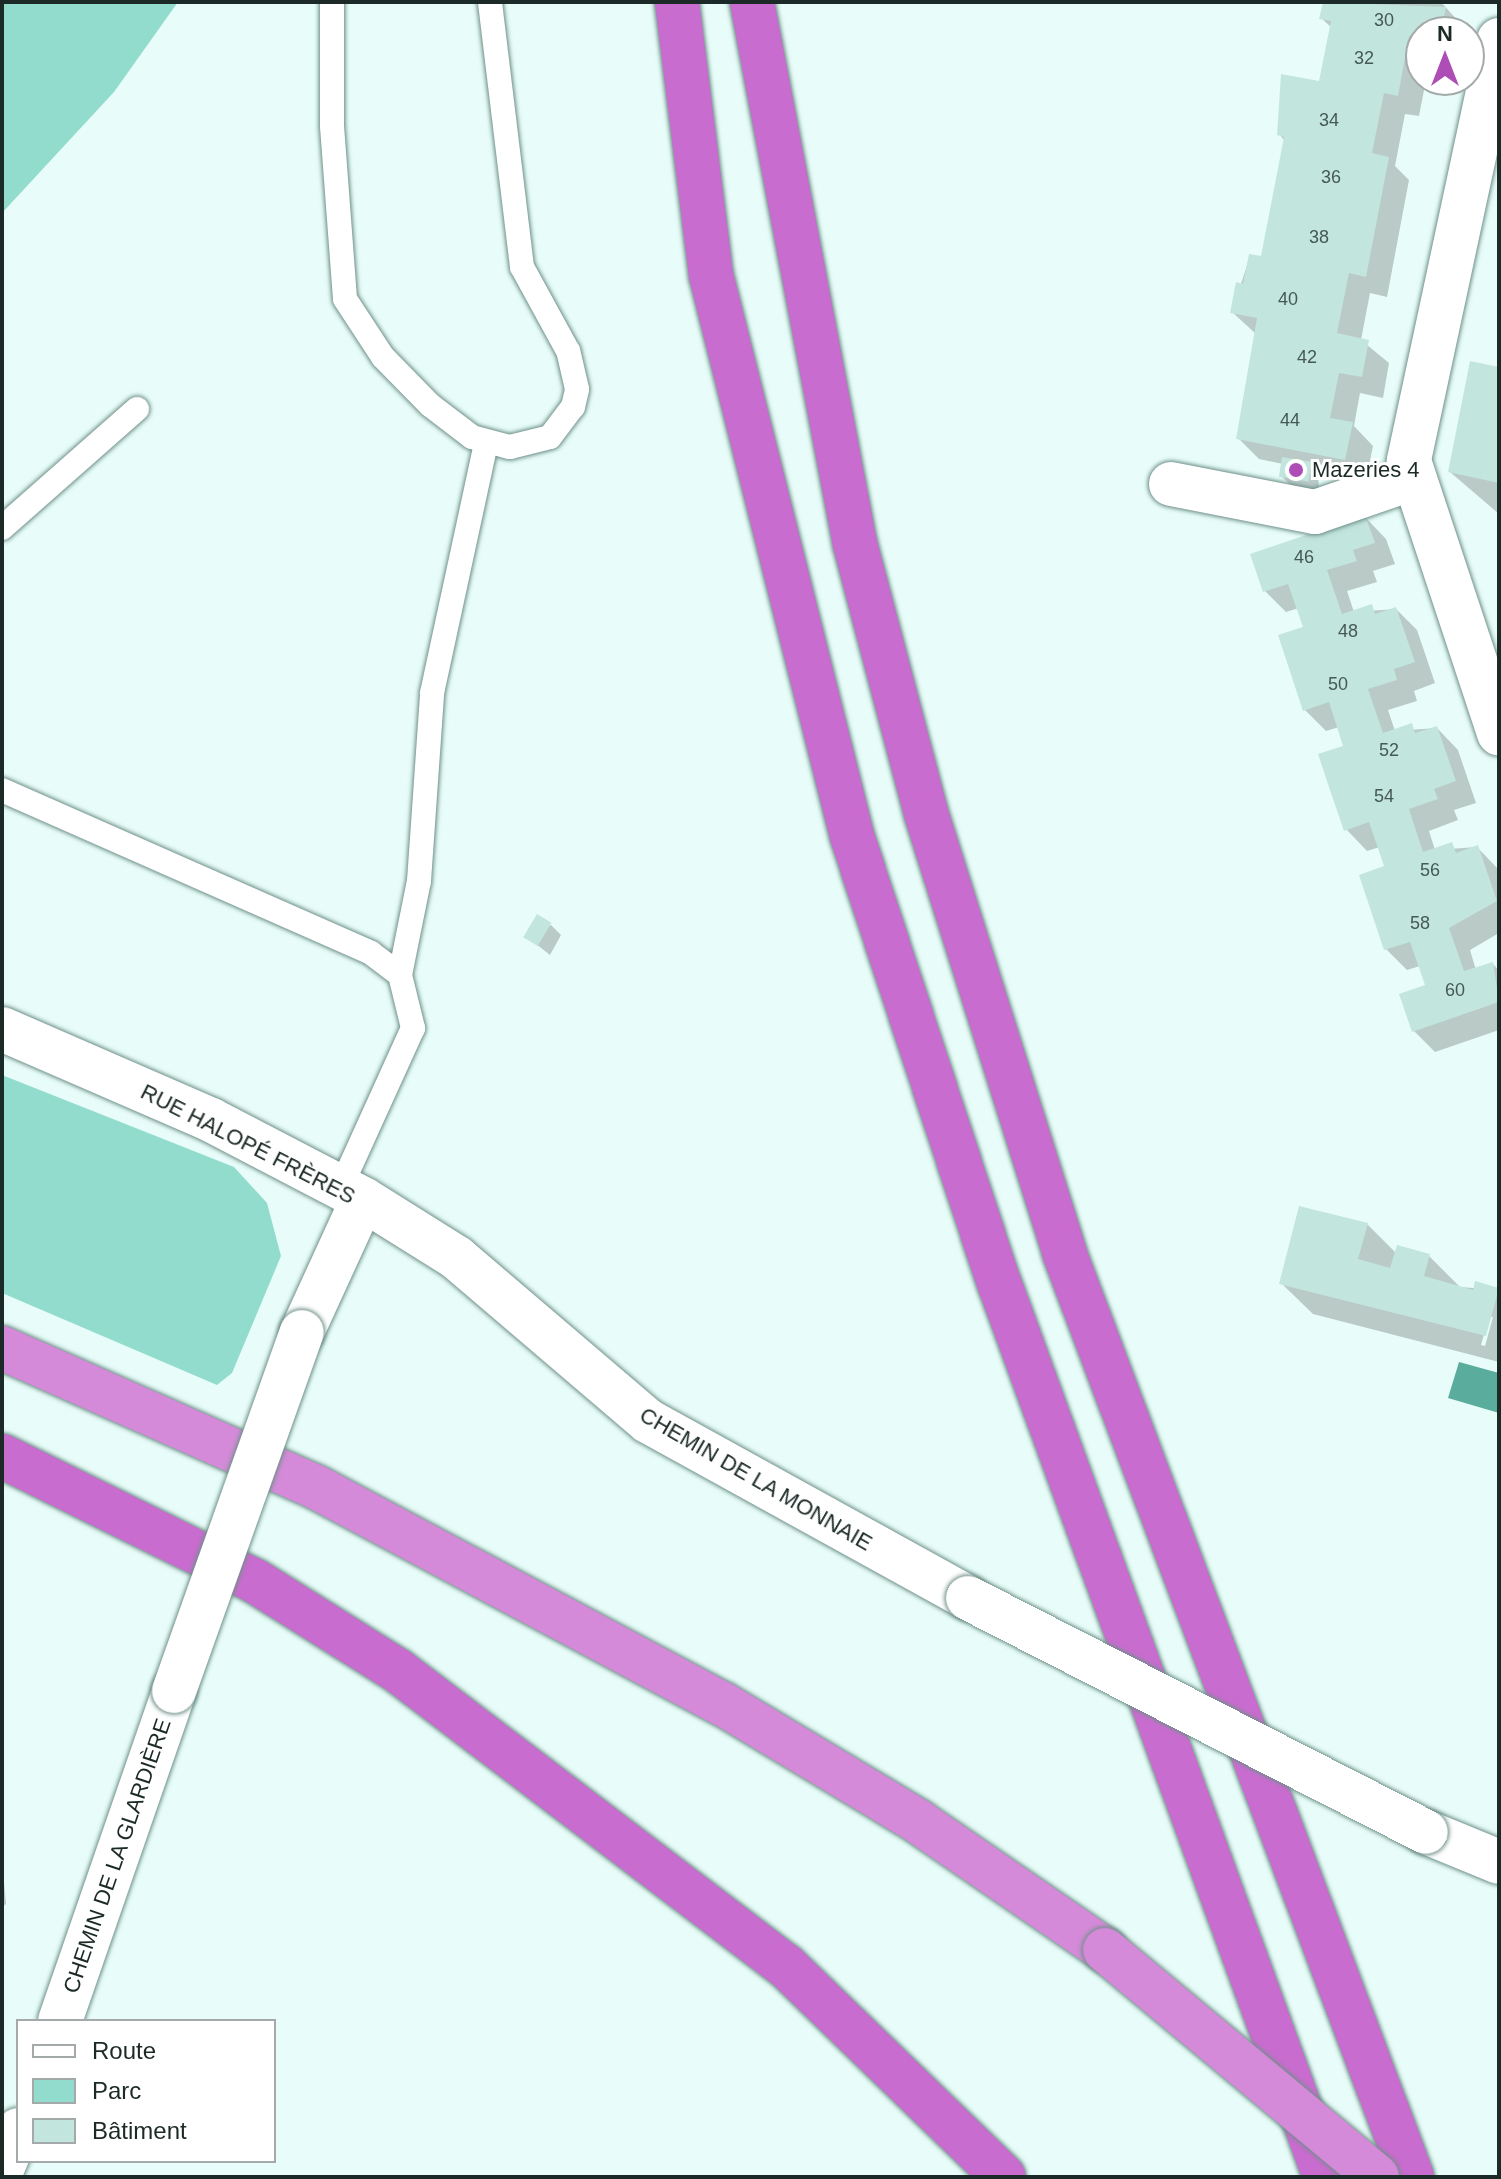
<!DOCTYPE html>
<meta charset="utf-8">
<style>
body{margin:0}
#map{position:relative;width:1501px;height:2179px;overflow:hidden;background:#e8fdf9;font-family:Arial,sans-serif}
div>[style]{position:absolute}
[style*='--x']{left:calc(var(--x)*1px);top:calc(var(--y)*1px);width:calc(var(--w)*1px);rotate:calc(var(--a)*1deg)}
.green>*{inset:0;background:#92dcce}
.water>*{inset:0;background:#5aac9d}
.shadow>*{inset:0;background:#0003}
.building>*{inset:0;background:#c2e5dd;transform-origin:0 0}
.roads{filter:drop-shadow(0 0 2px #6f9089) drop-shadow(0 0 2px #6f9089)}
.service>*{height:24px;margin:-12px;padding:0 12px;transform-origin:12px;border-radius:12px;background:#fff}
.minor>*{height:44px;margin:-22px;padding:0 22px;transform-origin:22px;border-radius:22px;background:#fff}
.tertiary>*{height:44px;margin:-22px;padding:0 22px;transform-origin:22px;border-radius:22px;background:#fff}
.trunk>*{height:44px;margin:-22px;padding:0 22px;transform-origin:22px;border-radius:22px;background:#d48ad8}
.motorway>*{height:44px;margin:-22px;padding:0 22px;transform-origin:22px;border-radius:22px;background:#c96ccf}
.bridges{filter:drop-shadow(0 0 2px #6f9089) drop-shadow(0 0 2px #6f9089)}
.tertiary-bridge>*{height:44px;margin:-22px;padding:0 22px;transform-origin:22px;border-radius:22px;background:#fff}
.trunk-bridge>*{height:44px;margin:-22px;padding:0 22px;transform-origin:22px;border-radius:22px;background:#d48ad8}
.dots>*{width:22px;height:22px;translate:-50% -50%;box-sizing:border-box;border:4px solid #fff;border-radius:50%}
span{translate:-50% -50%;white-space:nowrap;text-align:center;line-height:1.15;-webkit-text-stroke:6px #fff;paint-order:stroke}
.number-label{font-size:18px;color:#465954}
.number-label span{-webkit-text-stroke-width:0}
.poi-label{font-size:22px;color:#1c2a27}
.left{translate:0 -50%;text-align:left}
.street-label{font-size:22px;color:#1c2a27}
.frame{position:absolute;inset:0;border:4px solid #1c2a27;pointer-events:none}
.legend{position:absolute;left:16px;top:2019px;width:260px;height:144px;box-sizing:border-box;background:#fff;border:2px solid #a4aaa9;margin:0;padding:10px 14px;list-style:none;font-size:24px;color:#1c2a27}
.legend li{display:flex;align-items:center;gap:16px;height:40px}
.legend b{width:40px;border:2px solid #a4aaa9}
.north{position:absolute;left:1405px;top:16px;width:80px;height:80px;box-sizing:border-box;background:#fff;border:2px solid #a4aaa9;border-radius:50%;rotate:0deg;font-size:22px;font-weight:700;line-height:32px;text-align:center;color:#1c2a27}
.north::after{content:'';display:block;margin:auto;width:28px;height:36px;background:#ad4db5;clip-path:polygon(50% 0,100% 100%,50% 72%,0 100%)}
</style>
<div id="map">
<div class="green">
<i style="clip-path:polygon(2px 2px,178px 2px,114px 92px,2px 213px)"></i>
<i style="clip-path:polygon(2px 1075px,234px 1167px,267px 1203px,281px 1256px,232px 1373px,217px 1385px,2px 1293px)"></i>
</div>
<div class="water">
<i style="clip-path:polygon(1459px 1362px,1499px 1373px,1499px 1413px,1448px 1398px)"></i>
</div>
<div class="shadow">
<i style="clip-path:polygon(1325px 2px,1441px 2px,1466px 30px,1421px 32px,1426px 80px,1419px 116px,1405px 114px,1395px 166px,1409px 180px,1387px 297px,1370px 293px,1361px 340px,1389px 363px,1383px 398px,1360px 393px,1354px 426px,1373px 446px,1366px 480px,1318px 471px,1319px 491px,1292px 486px,1281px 476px,1283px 464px,1259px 459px,1238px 438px,1256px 334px,1232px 312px,1250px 256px,1263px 259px,1285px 141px,1279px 134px,1321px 83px,1332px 28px,1321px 18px)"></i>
<i style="clip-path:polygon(1499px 369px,1499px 514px,1450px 472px)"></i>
<i style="clip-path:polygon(1365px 517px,1386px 539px,1395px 564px,1373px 571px,1377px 582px,1347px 591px,1354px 612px,1396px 609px,1417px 630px,1435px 683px,1414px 691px,1417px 701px,1388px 710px,1395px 731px,1437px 728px,1458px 750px,1476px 803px,1454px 810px,1458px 820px,1429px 831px,1435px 850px,1477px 847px,1499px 870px,1499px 933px,1470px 950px,1476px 970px,1493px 964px,1499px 971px,1499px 1030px,1435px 1052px,1414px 1031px,1427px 986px,1420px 966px,1407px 970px,1386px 949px,1387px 867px,1380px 847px,1367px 851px,1346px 829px,1346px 747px,1339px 727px,1326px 731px,1305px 710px,1306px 628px,1299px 608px,1286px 612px,1265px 591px)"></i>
<i style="clip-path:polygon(551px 925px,561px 935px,550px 955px,526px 936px)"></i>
<i style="clip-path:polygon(evenodd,1367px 1224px,1396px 1253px,1429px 1256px,1460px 1287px,1499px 1290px,1499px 1362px,1313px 1314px,1281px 1283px,1367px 1224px,1489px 1317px,1493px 1317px,1485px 1346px,1481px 1345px,1489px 1317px)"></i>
<i style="clip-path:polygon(2px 1860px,6px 1904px,2px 1907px)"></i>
</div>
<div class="building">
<i style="clip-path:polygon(1323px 2px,1446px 7px,1441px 32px,1409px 36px,1398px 96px,1384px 93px,1372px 153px,1389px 157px,1366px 277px,1349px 273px,1337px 333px,1369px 340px,1362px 377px,1339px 373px,1330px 418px,1353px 422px,1345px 460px,1236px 439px,1257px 318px,1230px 313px,1236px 282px,1243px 284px,1249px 254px,1261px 256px,1284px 137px,1277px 135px,1281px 74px,1319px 81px,1331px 21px,1319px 19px)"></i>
<i style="clip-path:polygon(1470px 361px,1499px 367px,1499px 483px,1448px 472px)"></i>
<i style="left:1282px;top:457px;width:30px;height:20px;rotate:9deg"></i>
<i style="clip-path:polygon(1365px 515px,1375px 543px,1353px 550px,1357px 561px,1327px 570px,1342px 614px,1372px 604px,1375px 614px,1396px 607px,1415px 662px,1394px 669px,1397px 680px,1368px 689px,1383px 733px,1412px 723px,1415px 733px,1437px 726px,1456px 781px,1434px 789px,1438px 799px,1409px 809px,1423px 852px,1452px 842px,1456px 853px,1478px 845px,1497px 901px,1449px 928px,1464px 971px,1493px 962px,1499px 1002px,1412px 1032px,1399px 994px,1425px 985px,1410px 942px,1384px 950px,1359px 875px,1384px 866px,1369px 822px,1344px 831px,1331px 793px,1318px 754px,1343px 746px,1329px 702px,1303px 711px,1278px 635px,1303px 627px,1288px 584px,1263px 592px,1250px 554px)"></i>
<i style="left:537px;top:914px;width:17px;height:27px;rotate:31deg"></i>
<i style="clip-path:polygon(1299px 1206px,1368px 1223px,1358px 1259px,1390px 1268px,1397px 1245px,1430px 1254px,1424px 1276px,1473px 1290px,1475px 1281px,1499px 1288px,1486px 1336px,1279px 1284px)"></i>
</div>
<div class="roads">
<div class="service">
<i style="--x:332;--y:2;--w:124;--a:90"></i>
<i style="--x:332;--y:126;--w:173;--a:85.7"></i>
<i style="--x:345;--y:299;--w:69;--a:56.8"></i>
<i style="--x:383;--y:357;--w:67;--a:45.6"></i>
<i style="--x:430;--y:405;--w:53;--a:37.3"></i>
<i style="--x:472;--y:437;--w:39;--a:15"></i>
<i style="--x:510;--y:447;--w:41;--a:-14"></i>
<i style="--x:550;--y:437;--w:38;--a:-53"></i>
<i style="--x:573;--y:407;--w:18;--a:-77"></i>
<i style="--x:577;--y:389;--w:39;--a:-103"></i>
<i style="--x:568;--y:351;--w:96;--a:-118.7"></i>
<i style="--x:522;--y:267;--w:267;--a:-96.9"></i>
<i style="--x:2;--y:528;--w:180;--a:-41.4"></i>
<i style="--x:2;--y:790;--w:403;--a:23.8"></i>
<i style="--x:371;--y:953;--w:36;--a:37"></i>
<i style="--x:400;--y:975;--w:55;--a:76.2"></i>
<i style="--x:413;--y:1028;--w:175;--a:114.4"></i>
<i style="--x:400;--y:975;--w:96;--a:-78.6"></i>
<i style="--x:419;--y:881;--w:188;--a:-86"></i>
<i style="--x:432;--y:693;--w:256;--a:-77.8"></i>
</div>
<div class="minor">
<i style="--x:1499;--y:40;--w:431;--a:102.1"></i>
<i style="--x:1409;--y:461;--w:287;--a:71.7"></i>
<i style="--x:1171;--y:484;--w:147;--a:11"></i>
<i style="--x:1315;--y:512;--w:102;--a:-19"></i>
</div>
<div class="tertiary">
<i style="--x:2;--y:1029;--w:228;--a:23.5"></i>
<i style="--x:211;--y:1120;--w:171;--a:27.5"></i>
<i style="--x:363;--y:1199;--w:111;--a:32.1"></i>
<i style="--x:457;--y:1258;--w:251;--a:40.5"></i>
<i style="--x:648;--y:1421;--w:366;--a:28.9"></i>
<i style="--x:302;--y:1332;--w:146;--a:-65.4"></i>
<i style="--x:1426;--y:1832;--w:79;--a:22.3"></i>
<i style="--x:60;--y:2021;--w:349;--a:-70.9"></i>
<i style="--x:2;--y:2169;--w:42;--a:-67.7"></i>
</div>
<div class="trunk">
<i style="--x:2;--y:1348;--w:343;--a:23.9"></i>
<i style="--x:316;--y:1487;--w:461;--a:28.1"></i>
<i style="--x:723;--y:1704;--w:229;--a:31"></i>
<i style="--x:919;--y:1822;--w:226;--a:34.5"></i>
</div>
<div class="motorway">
<i style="--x:677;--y:2;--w:275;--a:82.9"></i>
<i style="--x:711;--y:275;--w:578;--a:75.89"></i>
<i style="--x:852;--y:836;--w:473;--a:71.8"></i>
<i style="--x:1000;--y:1285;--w:949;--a:69.98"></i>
<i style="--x:752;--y:2;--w:552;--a:79.24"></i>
<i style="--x:855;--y:544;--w:278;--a:75.2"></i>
<i style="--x:926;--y:813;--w:460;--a:72.5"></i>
<i style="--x:1064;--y:1252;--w:988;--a:69.38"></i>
<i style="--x:2;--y:1456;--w:282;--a:26.3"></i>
<i style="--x:255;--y:1581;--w:168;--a:32.1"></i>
<i style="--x:397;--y:1670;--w:489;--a:37.3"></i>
<i style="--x:786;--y:1966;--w:303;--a:44.1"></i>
</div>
</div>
<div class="bridges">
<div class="tertiary-bridge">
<i style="--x:968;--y:1598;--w:514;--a:27.06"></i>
<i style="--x:174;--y:1691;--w:381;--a:-70.4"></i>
</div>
<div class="trunk-bridge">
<i style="--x:1105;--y:1950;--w:354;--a:39.8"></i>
</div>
</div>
<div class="dots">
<i style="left:1296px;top:470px;background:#ad4db5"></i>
</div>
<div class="number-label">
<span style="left:1384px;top:20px">30</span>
<span style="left:1364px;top:58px">32</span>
<span style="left:1329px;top:120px">34</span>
<span style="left:1331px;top:177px">36</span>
<span style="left:1319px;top:237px">38</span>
<span style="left:1288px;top:299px">40</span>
<span style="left:1307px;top:357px">42</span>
<span style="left:1290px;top:420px">44</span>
<span style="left:1304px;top:557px">46</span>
<span style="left:1348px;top:631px">48</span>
<span style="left:1338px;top:684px">50</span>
<span style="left:1389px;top:750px">52</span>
<span style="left:1384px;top:796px">54</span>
<span style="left:1430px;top:870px">56</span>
<span style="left:1420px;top:923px">58</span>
<span style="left:1455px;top:990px">60</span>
</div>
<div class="poi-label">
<span class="left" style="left:1312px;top:470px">Mazeries 4</span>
</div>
<div class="street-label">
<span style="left:248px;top:1144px;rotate:27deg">RUE HALOPÉ FRÈRES</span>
<span style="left:756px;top:1479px;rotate:30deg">CHEMIN DE LA MONNAIE</span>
<span style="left:117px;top:1856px;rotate:-71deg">CHEMIN DE LA GLARDIÈRE</span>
</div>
<div class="frame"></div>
<ul class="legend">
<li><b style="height:10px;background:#fff"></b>Route</li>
<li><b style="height:22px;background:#92dcce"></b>Parc</li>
<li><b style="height:22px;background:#c2e5dd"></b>Bâtiment</li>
</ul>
<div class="north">N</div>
</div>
